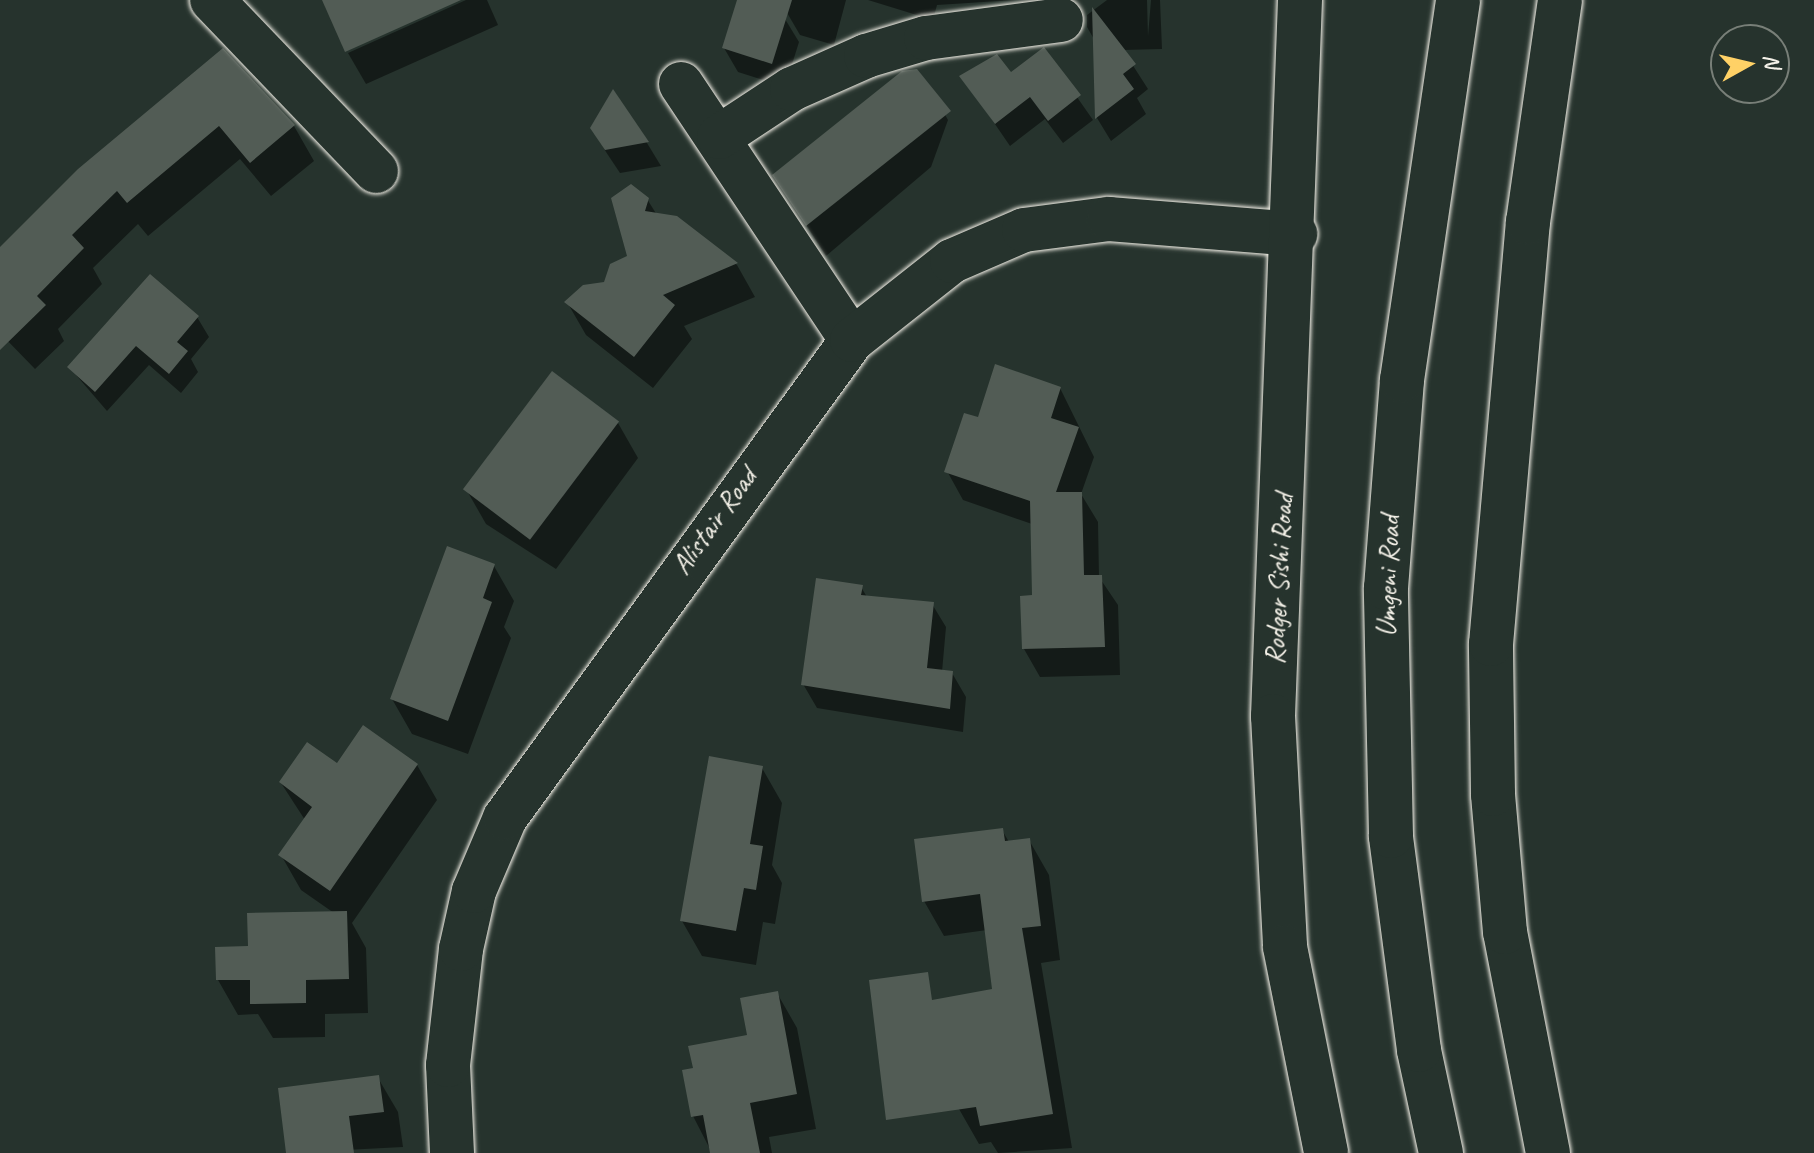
<!DOCTYPE html>
<style>
body{margin:0}
#map{position:relative;width:1814px;height:1153px;overflow:hidden;background:#26332d;font-family:Caveat,sans-serif}
div>[style]{position:absolute}
[style*='--x']{left:calc(var(--x)*1px);top:calc(var(--y)*1px);width:calc(var(--w)*1px);rotate:calc(var(--a)*1deg)}
.shadow>*{inset:0;background:#0007}
.building>*{inset:0;background:#525c55;transform-origin:0 0}
.roads{filter:drop-shadow(0 0 2px #f4f1e8) drop-shadow(0 0 2px #f4f1e8)}
.street>*{height:44px;margin:-22px;padding:0 22px;transform-origin:22px;border-radius:22px;background:#26332d}
.secondary>*{height:44px;margin:-22px;padding:0 22px;transform-origin:22px;border-radius:22px;background:#26332d}
.highway>*{height:44px;margin:-22px;padding:0 22px;transform-origin:22px;border-radius:22px;background:#26332d}
span{translate:-50% -50%;white-space:nowrap;text-align:center;line-height:1.15;-webkit-text-stroke:7px #26332d;paint-order:stroke}
.street-label{font-size:28px;color:#f4f1e8}
.north{position:absolute;left:1710px;top:24px;width:80px;height:80px;box-sizing:border-box;background:#26332d;border:2px solid #787f78;border-radius:50%;rotate:82deg;font-size:22px;font-weight:700;line-height:32px;text-align:center;color:#f4f1e8}
.north::after{content:'';display:block;margin:auto;width:28px;height:36px;background:#ffd166;clip-path:polygon(50% 0,100% 100%,50% 72%,0 100%)}
</style>
<div id="map">
<div class="shadow">
<i style="clip-path:polygon(466px 0,487px 0,498px 25px,366px 84px,348px 53px)"></i>
<i style="clip-path:polygon(789px 0,846px 0,834px 45px,800px 35px,786px 11px)"></i>
<i style="clip-path:polygon(868px 0,1015px 0,937px 5px,933px 20px)"></i>
<i style="clip-path:polygon(1107px 0,1147px 0,1148px 36px,1151px 0,1160px 0,1162px 49px,1123px 50px,1148px 89px,1137px 98px,1146px 114px,1111px 141px,1097px 118px,1095px 41px,1087px 27px,1087px 15px)"></i>
<i style="clip-path:polygon(785px 19px,799px 42px,785px 87px,738px 72px,724px 48px)"></i>
<i style="clip-path:polygon(223px 50px,294px 126px,314px 161px,271px 196px,240px 159px,148px 236px,138px 224px,93px 268px,102px 284px,58px 329px,64px 341px,35px 369px,0 333px,0 250px)"></i>
<i style="clip-path:polygon(1044px 50px,1093px 120px,1063px 143px,1045px 119px,1010px 146px,962px 76px,1010px 75px)"></i>
<i style="clip-path:polygon(930px 88px,948px 120px,931px 167px,826px 256px,774px 175px)"></i>
<i style="clip-path:polygon(613px 93px,647px 143px,661px 166px,620px 173px,606px 152px,592px 128px)"></i>
<i style="clip-path:polygon(647px 199px,657px 215px,677px 218px,737px 265px,755px 297px,684px 326px,692px 339px,653px 388px,586px 335px,567px 302px,606px 284px,630px 257px)"></i>
<i style="clip-path:polygon(197px 317px,209px 337px,191px 359px,198px 372px,181px 393px,149px 365px,107px 411px,70px 368px)"></i>
<i style="clip-path:polygon(1060px 388px,1094px 457px,1081px 494px,1098px 522px,1099px 577px,1118px 605px,1120px 675px,1040px 677px,1024px 649px,1034px 597px,1032px 524px,963px 500px,947px 471px,979px 420px)"></i>
<i style="clip-path:polygon(618px 423px,638px 458px,556px 569px,486px 524px,466px 489px)"></i>
<i style="clip-path:polygon(494px 566px,514px 601px,504px 627px,511px 638px,468px 754px,412px 734px,392px 699px)"></i>
<i style="clip-path:polygon(861px 587px,867px 597px,932px 604px,946px 627px,942px 672px,952px 673px,966px 697px,963px 732px,817px 708px,803px 684px)"></i>
<i style="clip-path:polygon(417px 765px,437px 800px,352px 923px,366px 948px,368px 1013px,325px 1014px,325px 1037px,273px 1038px,258px 1014px,238px 1015px,218px 980px,250px 948px,334px 913px,301px 890px,281px 855px,305px 820px,281px 783px,338px 766px)"></i>
<i style="clip-path:polygon(762px 768px,782px 803px,772px 865px,782px 883px,775px 924px,763px 922px,756px 965px,702px 956px,682px 921px)"></i>
<i style="clip-path:polygon(1002px 830px,1009px 842px,1029px 840px,1049px 875px,1060px 960px,1041px 963px,1072px 1148px,998px 1153px,991px 1142px,979px 1144px,959px 1109px,994px 991px,987px 930px,944px 936px,924px 901px)"></i>
<i style="clip-path:polygon(777px 993px,797px 1028px,816px 1129px,769px 1137px,772px 1153px,712px 1153px,693px 1116px,695px 1070px,750px 1036px)"></i>
<i style="clip-path:polygon(378px 1078px,398px 1112px,403px 1147px,288px 1153px)"></i>
</div>
<div class="building">
<i style="clip-path:polygon(322px 0,461px 0,345px 52px)"></i>
<i style="clip-path:polygon(737px 0,792px 0,772px 64px,722px 48px)"></i>
<i style="clip-path:polygon(1092px 7px,1136px 64px,1123px 74px,1134px 89px,1095px 119px)"></i>
<i style="clip-path:polygon(1044px 47px,1081px 95px,1048px 121px,1030px 97px,995px 124px,959px 76px,997px 54px,1011px 72px)"></i>
<i style="clip-path:polygon(223px 48px,295px 125px,250px 163px,219px 126px,127px 203px,117px 191px,72px 235px,84px 248px,37px 296px,46px 305px,0 350px,0 247px,78px 169px)"></i>
<i style="clip-path:polygon(917px 69px,951px 111px,806px 226px,772px 175px,902px 71px)"></i>
<i style="clip-path:polygon(613px 89px,649px 142px,605px 150px,590px 128px)"></i>
<i style="clip-path:polygon(631px 184px,649px 198px,645px 211px,677px 216px,738px 263px,663px 295px,675px 305px,634px 357px,564px 302px,583px 285px,604px 282px,610px 264px,627px 256px,611px 198px)"></i>
<i style="clip-path:polygon(150px 274px,199px 316px,177px 342px,188px 351px,169px 374px,136px 346px,95px 392px,67px 367px)"></i>
<i style="clip-path:polygon(995px 364px,1061px 387px,1051px 418px,1079px 427px,1056px 492px,1082px 492px,1084px 575px,1102px 575px,1105px 647px,1022px 649px,1020px 596px,1032px 595px,1030px 501px,944px 472px,964px 413px,978px 417px)"></i>
<i style="left:552px;top:371px;width:84px;height:148px;rotate:37deg"></i>
<i style="clip-path:polygon(447px 546px,495px 564px,483px 598px,492px 602px,448px 721px,390px 699px)"></i>
<i style="clip-path:polygon(816px 578px,863px 585px,861px 595px,934px 602px,927px 668px,953px 671px,950px 709px,801px 685px)"></i>
<i style="clip-path:polygon(363px 725px,418px 764px,330px 891px,278px 855px,312px 807px,279px 782px,307px 742px,337px 763px)"></i>
<i style="clip-path:polygon(709px 756px,763px 766px,750px 844px,763px 846px,756px 890px,744px 888px,736px 931px,680px 921px)"></i>
<i style="clip-path:polygon(1003px 828px,1005px 841px,1030px 838px,1041px 926px,1022px 928px,1053px 1114px,980px 1126px,976px 1107px,886px 1120px,869px 980px,928px 972px,932px 1000px,992px 989px,980px 894px,922px 902px,914px 839px)"></i>
<i style="clip-path:polygon(347px 911px,349px 979px,306px 980px,306px 1003px,250px 1004px,250px 980px,216px 980px,215px 947px,248px 946px,247px 913px)"></i>
<i style="clip-path:polygon(778px 991px,797px 1094px,750px 1103px,760px 1153px,710px 1153px,703px 1115px,691px 1117px,682px 1070px,693px 1068px,688px 1046px,747px 1035px,740px 998px)"></i>
<i style="clip-path:polygon(379px 1075px,384px 1112px,349px 1116px,354px 1153px,286px 1153px,278px 1088px)"></i>
</div>
<div class="roads">
<div class="street">
<i style="--x:212;--y:0;--w:237;--a:46.2"></i>
<i style="--x:681;--y:84;--w:308;--a:56.3"></i>
<i style="--x:719;--y:137;--w:87;--a:-33.3"></i>
<i style="--x:792;--y:89;--w:81;--a:-24"></i>
<i style="--x:866;--y:56;--w:63;--a:-16.7"></i>
<i style="--x:926;--y:38;--w:136;--a:-7.6"></i>
<i style="--x:452;--y:1153;--w:88;--a:-92.6"></i>
<i style="--x:448;--y:1065;--w:117;--a:-83.6"></i>
<i style="--x:461;--y:949;--w:59;--a:-77.4"></i>
<i style="--x:474;--y:891;--w:79;--a:-67"></i>
<i style="--x:505;--y:818;--w:591;--a:-54.02"></i>
<i style="--x:852;--y:340;--w:127;--a:-38.3"></i>
<i style="--x:952;--y:261;--w:78;--a:-23.3"></i>
<i style="--x:1024;--y:230;--w:86;--a:-7.4"></i>
<i style="--x:1109;--y:219;--w:187;--a:4.6"></i>
</div>
<div class="secondary">
<i style="--x:1300;--y:0;--w:717;--a:92.16"></i>
<i style="--x:1273;--y:716;--w:231;--a:87"></i>
<i style="--x:1285;--y:947;--w:210;--a:78.7"></i>
</div>
<div class="highway">
<i style="--x:1441;--y:1153;--w:105;--a:-102.1"></i>
<i style="--x:1419;--y:1050;--w:216;--a:-97.5"></i>
<i style="--x:1391;--y:836;--w:248;--a:-91.2"></i>
<i style="--x:1386;--y:588;--w:209;--a:-85.6"></i>
<i style="--x:1402;--y:380;--w:384;--a:-81.6"></i>
<i style="--x:1548;--y:1153;--w:225;--a:-101"></i>
<i style="--x:1505;--y:932;--w:139;--a:-95"></i>
<i style="--x:1493;--y:794;--w:150;--a:-90.8"></i>
<i style="--x:1491;--y:644;--w:424;--a:-85"></i>
<i style="--x:1528;--y:222;--w:224;--a:-81.8"></i>
</div>
</div>
<div class="street-label">
<span style="left:714px;top:521px;rotate:-54deg">Alistair Road</span>
<span style="left:1388px;top:576px;rotate:-88deg">Umgeni Road</span>
<span style="left:1279px;top:579px;rotate:-87deg">Rodger Sishi Road</span>
</div>
<div class="north">N</div>
</div>
